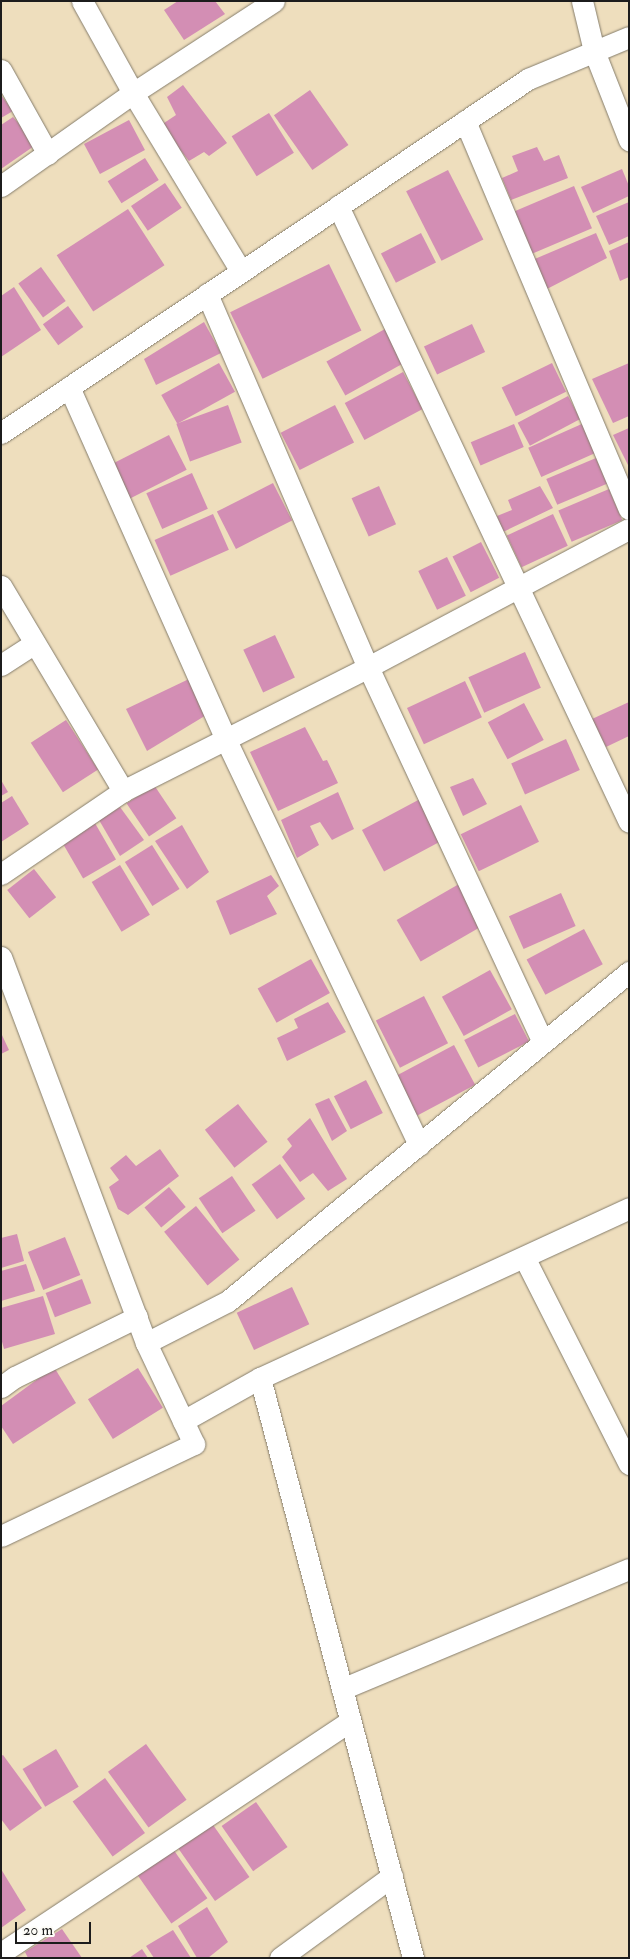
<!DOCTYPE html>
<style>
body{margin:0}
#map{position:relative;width:630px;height:1959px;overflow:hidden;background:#eedebd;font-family:"IM FELL Double Pica",serif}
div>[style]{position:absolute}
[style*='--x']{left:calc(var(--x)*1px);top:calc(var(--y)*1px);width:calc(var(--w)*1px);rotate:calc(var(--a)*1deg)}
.building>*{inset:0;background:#d38eb4;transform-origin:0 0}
.roads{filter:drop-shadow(0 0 1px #857d6c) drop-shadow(0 0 1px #857d6c)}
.minor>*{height:21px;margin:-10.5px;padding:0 10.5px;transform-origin:10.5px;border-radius:10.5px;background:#fff}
span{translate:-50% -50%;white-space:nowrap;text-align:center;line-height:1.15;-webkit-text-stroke:4px #fdfcf7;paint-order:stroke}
.frame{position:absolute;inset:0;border:2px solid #1c1c1c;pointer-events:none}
.scale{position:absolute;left:15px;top:1922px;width:76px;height:22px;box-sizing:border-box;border:2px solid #1c1c1c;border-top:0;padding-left:6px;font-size:15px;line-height:18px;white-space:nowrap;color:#1c1c1c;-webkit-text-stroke:4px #fdfcf7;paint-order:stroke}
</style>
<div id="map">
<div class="building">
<i style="clip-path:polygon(178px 1px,215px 1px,225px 14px,184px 40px,164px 10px)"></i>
<i style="clip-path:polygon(183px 85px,227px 143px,209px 156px,204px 152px,189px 161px,181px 151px,176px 154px,158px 127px,176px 115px,167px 97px)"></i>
<i style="left:310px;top:90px;width:67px;height:44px;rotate:55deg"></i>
<i style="clip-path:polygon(1px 95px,13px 111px,1px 118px)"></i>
<i style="left:269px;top:113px;width:47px;height:44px;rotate:58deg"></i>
<i style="clip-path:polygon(13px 117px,37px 144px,1px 169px,1px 125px)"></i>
<i style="left:129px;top:120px;width:34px;height:51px;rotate:62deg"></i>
<i style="clip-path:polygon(537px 147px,544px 161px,559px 155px,568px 178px,511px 200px,502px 178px,518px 171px,512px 156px)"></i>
<i style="left:145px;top:158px;width:26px;height:44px;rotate:58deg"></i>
<i style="clip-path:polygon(622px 169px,629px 186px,629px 196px,593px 213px,581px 187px)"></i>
<i style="left:448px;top:170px;width:78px;height:47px;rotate:63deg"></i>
<i style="left:165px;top:183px;width:30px;height:41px;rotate:56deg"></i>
<i style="left:574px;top:186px;width:46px;height:67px;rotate:67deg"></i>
<i style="clip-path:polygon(629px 202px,629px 236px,609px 245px,596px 216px)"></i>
<i style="left:128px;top:209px;width:67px;height:85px;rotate:57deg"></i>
<i style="left:421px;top:233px;width:33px;height:45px;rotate:63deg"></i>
<i style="clip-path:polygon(596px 233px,607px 258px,545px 290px,530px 261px)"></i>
<i style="clip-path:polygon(629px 242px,629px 277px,620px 281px,609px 251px)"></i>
<i style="left:329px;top:264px;width:74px;height:110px;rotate:64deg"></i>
<i style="left:41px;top:267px;width:42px;height:28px;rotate:54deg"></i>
<i style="clip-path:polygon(14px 287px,41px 330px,1px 357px,1px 296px)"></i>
<i style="left:68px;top:306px;width:26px;height:31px;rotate:54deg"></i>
<i style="clip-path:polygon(204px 322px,221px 353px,156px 385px,144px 359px)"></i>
<i style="left:472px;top:324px;width:31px;height:53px;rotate:65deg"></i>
<i style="left:385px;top:329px;width:39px;height:67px;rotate:61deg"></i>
<i style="left:219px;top:363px;width:33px;height:66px;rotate:61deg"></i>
<i style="left:552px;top:363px;width:32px;height:56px;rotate:64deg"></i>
<i style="clip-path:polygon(629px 363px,629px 416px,613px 423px,592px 379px)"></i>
<i style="left:403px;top:372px;width:42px;height:66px;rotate:62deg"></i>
<i style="left:568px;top:396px;width:26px;height:57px;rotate:62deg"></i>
<i style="left:228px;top:405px;width:40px;height:55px;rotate:70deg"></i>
<i style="left:335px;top:405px;width:42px;height:61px;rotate:63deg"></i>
<i style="left:584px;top:423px;width:32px;height:61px;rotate:66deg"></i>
<i style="left:514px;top:424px;width:25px;height:47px;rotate:67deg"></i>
<i style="clip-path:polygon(629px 428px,629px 467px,613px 435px)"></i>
<i style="left:169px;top:435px;width:39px;height:63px;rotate:63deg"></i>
<i style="left:596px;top:458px;width:28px;height:54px;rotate:67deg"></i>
<i style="left:192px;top:473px;width:39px;height:50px;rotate:66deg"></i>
<i style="left:273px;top:483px;width:42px;height:63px;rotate:63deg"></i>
<i style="left:379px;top:486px;width:42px;height:30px;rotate:66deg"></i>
<i style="clip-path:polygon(540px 486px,553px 508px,503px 532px,497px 516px,512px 510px,508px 500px)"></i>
<i style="left:609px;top:489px;width:34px;height:55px;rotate:67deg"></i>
<i style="left:213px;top:514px;width:39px;height:64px;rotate:66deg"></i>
<i style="left:553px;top:514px;width:35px;height:51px;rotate:65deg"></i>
<i style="left:481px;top:542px;width:40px;height:32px;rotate:63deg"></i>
<i style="left:447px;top:557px;width:43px;height:32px;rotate:64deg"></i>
<i style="left:275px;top:635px;width:47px;height:35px;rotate:65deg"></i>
<i style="left:525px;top:652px;width:39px;height:62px;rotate:66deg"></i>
<i style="clip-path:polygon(189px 679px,208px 714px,147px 751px,126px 709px)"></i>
<i style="left:465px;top:681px;width:40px;height:64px;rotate:65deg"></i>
<i style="clip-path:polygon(629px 702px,629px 736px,606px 747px,592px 719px)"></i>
<i style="left:524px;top:703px;width:42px;height:41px;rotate:62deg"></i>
<i style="left:66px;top:720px;width:59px;height:42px;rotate:57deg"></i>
<i style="clip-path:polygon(305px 727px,323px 761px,327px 760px,338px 783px,278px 811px,250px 752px)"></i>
<i style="left:566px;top:739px;width:34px;height:60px;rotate:66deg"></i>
<i style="clip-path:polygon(473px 778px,487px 804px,463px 816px,450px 787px)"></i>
<i style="clip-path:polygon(1px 780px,8px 792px,1px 796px)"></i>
<i style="left:154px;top:785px;width:40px;height:33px;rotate:56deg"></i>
<i style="clip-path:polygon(338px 792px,354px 829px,332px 840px,320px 822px,310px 826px,319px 845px,297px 858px,281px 820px)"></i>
<i style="clip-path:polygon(12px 796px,29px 824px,1px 842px,1px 803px)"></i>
<i style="left:422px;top:798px;width:47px;height:68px;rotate:62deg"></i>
<i style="left:521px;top:805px;width:41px;height:67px;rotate:64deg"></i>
<i style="clip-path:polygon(120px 807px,144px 840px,120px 856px,99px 820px)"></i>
<i style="left:92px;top:818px;width:48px;height:38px;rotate:60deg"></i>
<i style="clip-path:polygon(182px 825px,209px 872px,187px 889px,155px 841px)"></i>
<i style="left:152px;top:845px;width:52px;height:32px;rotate:58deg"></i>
<i style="left:120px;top:865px;width:58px;height:33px;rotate:59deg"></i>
<i style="left:34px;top:869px;width:36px;height:34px;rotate:52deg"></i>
<i style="clip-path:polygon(271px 875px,279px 886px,267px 896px,277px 914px,230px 935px,216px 901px)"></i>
<i style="left:459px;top:884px;width:48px;height:72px;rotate:60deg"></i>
<i style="left:561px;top:893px;width:36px;height:57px;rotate:66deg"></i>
<i style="left:584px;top:929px;width:40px;height:65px;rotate:62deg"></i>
<i style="left:311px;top:959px;width:39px;height:61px;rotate:61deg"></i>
<i style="left:490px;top:970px;width:45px;height:55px;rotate:61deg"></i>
<i style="left:424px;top:996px;width:53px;height:54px;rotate:63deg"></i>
<i style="clip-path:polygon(328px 1002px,346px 1032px,287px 1061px,277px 1038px,298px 1028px,294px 1019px)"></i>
<i style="left:515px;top:1014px;width:31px;height:57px;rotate:63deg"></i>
<i style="clip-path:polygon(1px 1033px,9px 1050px,1px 1054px)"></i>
<i style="left:454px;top:1045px;width:45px;height:67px;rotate:62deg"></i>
<i style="left:366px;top:1080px;width:37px;height:36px;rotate:63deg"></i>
<i style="clip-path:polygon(329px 1098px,347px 1131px,332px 1141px,315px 1104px)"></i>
<i style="left:238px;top:1104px;width:48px;height:42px;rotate:52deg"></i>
<i style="clip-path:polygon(310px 1118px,347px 1179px,328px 1191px,313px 1173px,300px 1182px,282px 1157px,292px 1146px,287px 1139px)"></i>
<i style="clip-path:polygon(160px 1149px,179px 1176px,128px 1215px,118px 1209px,109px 1187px,119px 1180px,110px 1168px,126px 1155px,136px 1166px)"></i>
<i style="left:280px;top:1164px;width:43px;height:35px;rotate:54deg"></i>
<i style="left:232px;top:1176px;width:42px;height:40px;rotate:56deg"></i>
<i style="left:169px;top:1187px;width:26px;height:32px;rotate:50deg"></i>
<i style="left:196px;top:1206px;width:69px;height:41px;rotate:51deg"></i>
<i style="clip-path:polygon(17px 1234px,24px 1261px,1px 1268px,1px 1238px)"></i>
<i style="left:65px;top:1237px;width:41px;height:40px;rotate:68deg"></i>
<i style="clip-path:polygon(26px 1264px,35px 1291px,1px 1301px,1px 1271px)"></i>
<i style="left:82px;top:1279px;width:26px;height:39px;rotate:69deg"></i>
<i style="left:292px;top:1287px;width:41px;height:61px;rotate:65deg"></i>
<i style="clip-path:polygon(43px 1296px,55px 1334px,4px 1349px,1px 1338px,1px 1308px)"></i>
<i style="clip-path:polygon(54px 1367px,76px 1403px,13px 1444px,1px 1426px,1px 1406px)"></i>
<i style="left:138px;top:1368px;width:47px;height:59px;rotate:58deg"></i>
<i style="left:146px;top:1744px;width:69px;height:47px;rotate:54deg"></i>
<i style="left:56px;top:1749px;width:44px;height:39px;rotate:59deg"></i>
<i style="clip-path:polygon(3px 1755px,42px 1808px,10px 1831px,1px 1819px,1px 1756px)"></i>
<i style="left:105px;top:1778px;width:68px;height:40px;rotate:54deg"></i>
<i style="left:256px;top:1802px;width:55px;height:42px;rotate:55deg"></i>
<i style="left:211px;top:1822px;width:67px;height:42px;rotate:55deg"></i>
<i style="left:173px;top:1849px;width:60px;height:44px;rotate:55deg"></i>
<i style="clip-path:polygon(1px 1869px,26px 1910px,1px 1928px)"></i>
<i style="clip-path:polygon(207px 1907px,228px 1942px,208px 1958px,197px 1958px,178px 1926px)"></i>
<i style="clip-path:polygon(62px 1929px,82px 1958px,28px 1958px,25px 1952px)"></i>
<i style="clip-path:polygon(173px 1930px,191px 1958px,154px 1958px,146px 1946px)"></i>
<i style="clip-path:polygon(142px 1949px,148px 1958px,129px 1958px)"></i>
</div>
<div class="roads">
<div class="minor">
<i style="--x:82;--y:1;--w:105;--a:61"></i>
<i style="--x:133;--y:93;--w:208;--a:58.8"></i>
<i style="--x:582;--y:1;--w:51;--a:76.5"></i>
<i style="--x:594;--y:51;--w:96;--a:68.5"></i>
<i style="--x:1;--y:70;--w:96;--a:60.8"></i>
<i style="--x:465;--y:121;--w:421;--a:67.1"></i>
<i style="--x:1;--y:186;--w:161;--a:-35.2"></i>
<i style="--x:133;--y:93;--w:168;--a:-33.1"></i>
<i style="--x:338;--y:206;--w:681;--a:64.71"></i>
<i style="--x:207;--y:294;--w:406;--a:66.7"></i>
<i style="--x:368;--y:667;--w:414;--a:65"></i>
<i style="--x:69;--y:387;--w:384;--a:66"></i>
<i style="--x:225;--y:738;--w:451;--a:64.5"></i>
<i style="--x:1;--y:433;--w:635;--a:-33.89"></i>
<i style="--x:528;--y:79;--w:109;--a:-22.6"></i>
<i style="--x:1;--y:586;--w:239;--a:59.2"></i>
<i style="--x:123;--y:791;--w:275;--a:-26.8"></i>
<i style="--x:368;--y:667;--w:295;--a:-27.9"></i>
<i style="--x:1;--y:665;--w:40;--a:-32.9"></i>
<i style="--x:1;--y:874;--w:148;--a:-34.2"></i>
<i style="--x:1;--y:957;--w:412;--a:69.4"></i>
<i style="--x:146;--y:1343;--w:92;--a:-27.1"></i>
<i style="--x:228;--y:1301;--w:519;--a:-39.37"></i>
<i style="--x:524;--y:1257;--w:232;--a:63.1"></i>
<i style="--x:260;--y:1378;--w:406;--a:-24.7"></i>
<i style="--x:1;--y:1387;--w:17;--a:-36"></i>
<i style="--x:15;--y:1377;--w:136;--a:-26.2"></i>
<i style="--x:183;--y:1421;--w:88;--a:-29.2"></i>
<i style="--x:260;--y:1378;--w:600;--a:75.22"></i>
<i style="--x:1;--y:1536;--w:214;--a:-25.5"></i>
<i style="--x:194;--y:1444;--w:112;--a:-115.4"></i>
<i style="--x:342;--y:1689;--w:311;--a:-22.7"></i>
<i style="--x:1;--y:1953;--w:419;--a:-33.6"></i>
<i style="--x:280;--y:1958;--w:139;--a:-36.2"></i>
</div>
</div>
<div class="frame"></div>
<div class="scale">20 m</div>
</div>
